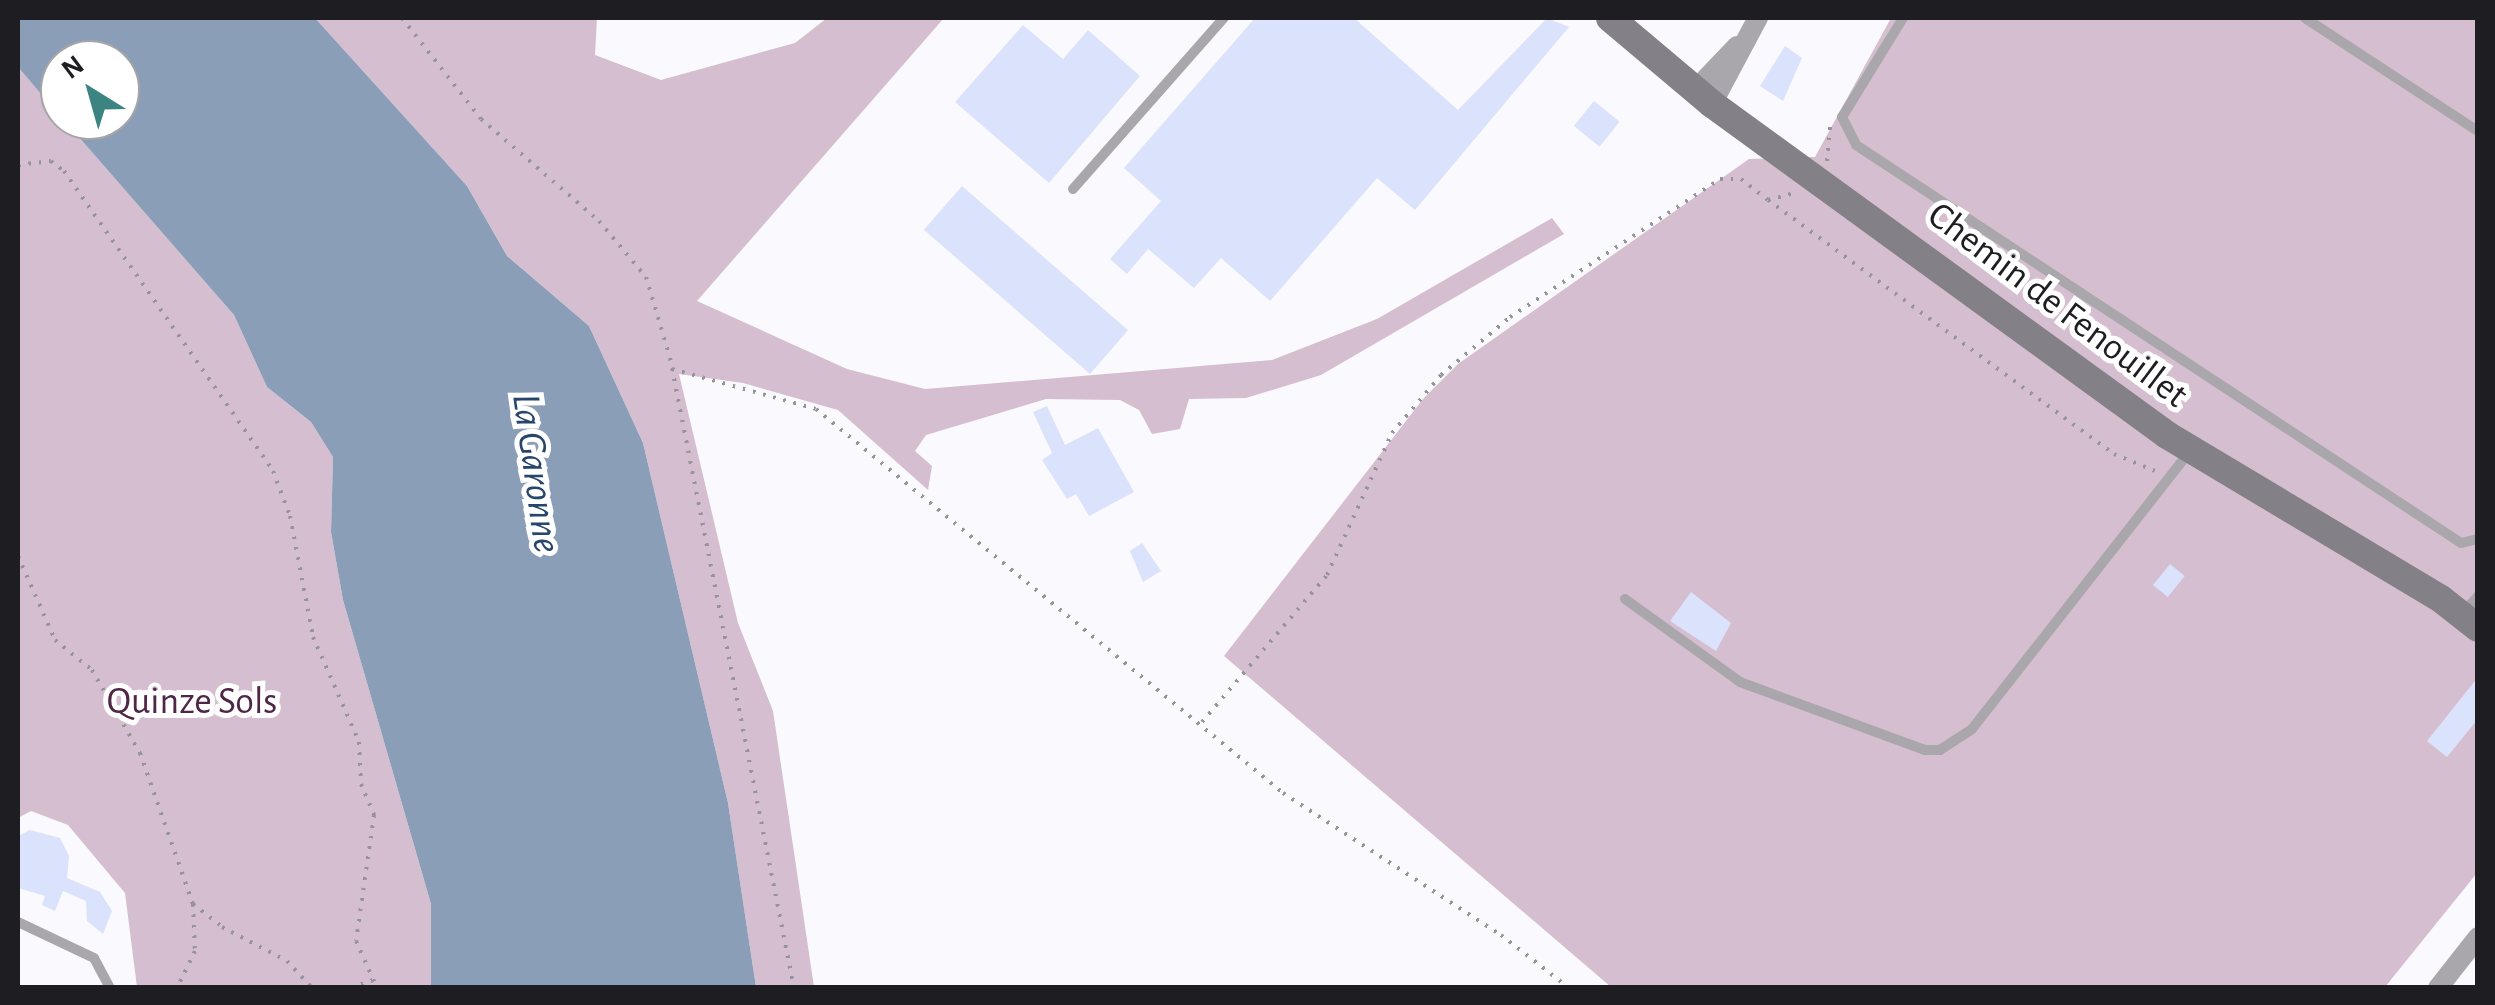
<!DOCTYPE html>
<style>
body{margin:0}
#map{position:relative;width:2495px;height:1005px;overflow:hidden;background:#faf9fe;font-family:"Alegreya Sans",sans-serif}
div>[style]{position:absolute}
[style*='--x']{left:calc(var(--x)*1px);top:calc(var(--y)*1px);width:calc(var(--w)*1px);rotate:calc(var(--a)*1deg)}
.green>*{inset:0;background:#d5becf}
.water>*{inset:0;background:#8a9eb7}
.building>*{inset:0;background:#dbe2fb;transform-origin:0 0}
.path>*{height:4px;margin-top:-2px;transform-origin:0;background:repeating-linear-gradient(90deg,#959499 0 2.5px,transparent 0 10.5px)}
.lane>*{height:10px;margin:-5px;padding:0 5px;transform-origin:5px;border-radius:5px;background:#aaa7ac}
.street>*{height:20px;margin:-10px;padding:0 10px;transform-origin:10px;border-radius:10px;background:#aaa7ac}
.secondary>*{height:28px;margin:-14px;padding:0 14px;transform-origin:14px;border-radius:14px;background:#848087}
span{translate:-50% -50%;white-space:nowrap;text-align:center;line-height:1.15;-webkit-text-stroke:10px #fff;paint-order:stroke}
.street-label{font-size:38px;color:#1e1d22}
.park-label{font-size:38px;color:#4e2746}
.water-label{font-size:40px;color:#27466b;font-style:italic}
.frame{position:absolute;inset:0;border:20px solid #1e1d22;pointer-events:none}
.north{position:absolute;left:40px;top:40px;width:100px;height:100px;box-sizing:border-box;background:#fff;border:2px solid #a5a5a7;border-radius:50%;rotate:323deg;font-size:28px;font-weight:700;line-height:40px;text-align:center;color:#1e1d22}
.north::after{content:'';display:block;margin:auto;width:35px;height:45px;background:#3c8481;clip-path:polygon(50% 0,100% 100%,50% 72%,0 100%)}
</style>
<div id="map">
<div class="green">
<i style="clip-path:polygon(315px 18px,597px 18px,595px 55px,661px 80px,795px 43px,827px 18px,944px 18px,697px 301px,847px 369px,925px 389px,1272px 360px,1377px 319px,1552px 218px,1564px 234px,1321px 375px,1246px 398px,1189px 399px,1180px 429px,1152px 434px,1139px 410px,1120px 400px,1046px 399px,926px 435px,915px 451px,932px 466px,928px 490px,838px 410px,743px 383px,679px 374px,738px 623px,773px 711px,814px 987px,756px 987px,728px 803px,643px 443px,589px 326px,507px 256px,467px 186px)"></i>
<i style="clip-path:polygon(1891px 18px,2477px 18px,2477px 873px,2385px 987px,1611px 987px,1224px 656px,1423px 399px,1458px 364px,1749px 159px,1815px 157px)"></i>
<i style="clip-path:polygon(18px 67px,234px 315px,267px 387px,311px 422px,333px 457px,331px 532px,343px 600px,431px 904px,431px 987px,137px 987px,125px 893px,68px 825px,31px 811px,18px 818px)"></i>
</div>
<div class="water">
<i style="clip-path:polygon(18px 18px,315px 18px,467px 186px,507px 256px,589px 326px,643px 443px,728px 803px,756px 987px,431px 987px,431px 904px,343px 600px,331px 532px,333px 457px,311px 422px,267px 387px,234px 315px,64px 120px,120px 120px,120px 60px,60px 60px,60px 116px,18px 67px)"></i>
</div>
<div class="building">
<i style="clip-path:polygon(1255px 18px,1354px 18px,1458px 110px,1547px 18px,1569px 27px,1415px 210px,1377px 178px,1270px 301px,1221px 258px,1194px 288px,1148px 249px,1127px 274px,1110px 259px,1161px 201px,1124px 168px)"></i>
<i style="clip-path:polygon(1023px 25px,1063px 59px,1088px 30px,1140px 76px,1049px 183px,955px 102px)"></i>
<i style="clip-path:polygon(1785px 46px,1802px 58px,1783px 101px,1760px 86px)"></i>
<i style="left:1594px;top:101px;width:33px;height:32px;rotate:39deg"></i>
<i style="left:962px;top:186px;width:220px;height:58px;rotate:41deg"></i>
<i style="clip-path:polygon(1047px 406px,1065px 445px,1098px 428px,1134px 492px,1089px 516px,1076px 494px,1067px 499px,1042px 460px,1052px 453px,1033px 412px)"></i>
<i style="clip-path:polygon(1142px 543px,1161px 571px,1143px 582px,1130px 551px)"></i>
<i style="left:2170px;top:564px;width:19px;height:27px;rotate:39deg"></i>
<i style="clip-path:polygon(1691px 592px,1731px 623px,1716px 651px,1670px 621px)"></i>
<i style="clip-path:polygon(2478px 677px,2478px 719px,2447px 757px,2427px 741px)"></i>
<i style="clip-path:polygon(30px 830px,60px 838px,69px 856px,67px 878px,100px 892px,112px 911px,103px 934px,87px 921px,86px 901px,63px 891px,55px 911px,42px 905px,45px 896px,18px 888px,18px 836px)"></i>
</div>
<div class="path">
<i style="--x:402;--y:18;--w:128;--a:52"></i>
<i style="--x:481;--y:119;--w:156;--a:40.8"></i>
<i style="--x:599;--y:221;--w:73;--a:50"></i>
<i style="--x:646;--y:277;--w:84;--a:73.5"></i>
<i style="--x:670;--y:358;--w:642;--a:78.87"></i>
<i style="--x:18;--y:114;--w:9;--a:90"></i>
<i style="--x:1827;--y:161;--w:35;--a:-85"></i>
<i style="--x:18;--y:165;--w:33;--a:-7"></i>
<i style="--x:51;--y:161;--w:16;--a:38"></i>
<i style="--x:64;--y:171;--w:366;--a:55.1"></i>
<i style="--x:273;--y:471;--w:48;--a:69.3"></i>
<i style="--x:290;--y:516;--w:123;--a:79.2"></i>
<i style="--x:313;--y:637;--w:115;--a:66.3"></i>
<i style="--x:359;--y:742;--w:42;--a:87.3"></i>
<i style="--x:361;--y:784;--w:34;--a:67"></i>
<i style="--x:374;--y:815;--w:127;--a:98.1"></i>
<i style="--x:356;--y:941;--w:51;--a:65.9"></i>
<i style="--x:1768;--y:200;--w:429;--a:36.3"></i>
<i style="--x:2114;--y:454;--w:44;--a:22.5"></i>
<i style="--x:672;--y:369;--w:149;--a:15.5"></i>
<i style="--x:816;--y:409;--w:605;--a:39.43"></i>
<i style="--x:1283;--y:793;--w:260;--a:33.1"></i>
<i style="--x:1501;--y:935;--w:86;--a:37.9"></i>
<i style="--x:18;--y:556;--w:92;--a:66.2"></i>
<i style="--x:55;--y:640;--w:48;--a:39"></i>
<i style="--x:92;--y:670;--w:96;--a:60"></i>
<i style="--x:140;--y:753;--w:160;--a:70.7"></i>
<i style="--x:193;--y:904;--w:47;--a:87.6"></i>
<i style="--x:195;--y:951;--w:41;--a:115.9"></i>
<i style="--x:1202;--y:722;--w:193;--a:-49.6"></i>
<i style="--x:1327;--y:575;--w:156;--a:-65.4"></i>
<i style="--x:1392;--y:433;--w:76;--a:-49.8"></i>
<i style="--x:1441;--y:375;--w:90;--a:-40"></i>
<i style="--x:1510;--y:317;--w:251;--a:-33.3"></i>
<i style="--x:1720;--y:179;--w:21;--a:0"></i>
<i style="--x:1741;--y:179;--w:34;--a:38"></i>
<i style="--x:1768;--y:200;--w:27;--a:-15"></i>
<i style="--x:193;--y:904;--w:37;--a:38"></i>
<i style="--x:222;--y:927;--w:73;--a:27.6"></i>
<i style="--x:287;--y:961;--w:37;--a:47"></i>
<i style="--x:351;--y:988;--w:23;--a:-20"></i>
</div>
<div class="lane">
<i style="--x:1903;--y:18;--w:116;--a:121.6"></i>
<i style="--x:1842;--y:117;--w:31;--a:63"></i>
<i style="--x:1856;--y:145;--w:724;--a:33.34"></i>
<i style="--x:2461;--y:543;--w:17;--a:-13"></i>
<i style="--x:2305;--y:18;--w:207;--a:33.2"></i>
<i style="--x:1073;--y:189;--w:228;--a:-48.6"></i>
<i style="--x:1625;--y:599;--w:142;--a:35.8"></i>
<i style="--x:1740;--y:682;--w:197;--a:20.2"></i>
<i style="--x:1925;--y:750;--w:15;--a:0"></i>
<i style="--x:1940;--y:750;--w:38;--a:-33"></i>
<i style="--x:1972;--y:729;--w:355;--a:-51.9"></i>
<i style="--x:2462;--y:614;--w:24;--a:-48"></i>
<i style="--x:18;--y:922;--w:84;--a:25.3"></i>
<i style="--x:94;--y:958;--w:34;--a:62"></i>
</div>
<div class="street">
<i style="--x:1695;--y:90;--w:61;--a:-46.3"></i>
<i style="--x:1712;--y:104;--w:98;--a:-61.9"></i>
<i style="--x:2438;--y:988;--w:65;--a:-51.9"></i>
</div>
<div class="secondary">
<i style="--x:1610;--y:18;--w:133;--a:40.1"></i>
<i style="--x:1712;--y:104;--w:563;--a:36.03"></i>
<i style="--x:2167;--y:435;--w:319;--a:30.9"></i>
<i style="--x:2441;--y:599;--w:47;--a:38.1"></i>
</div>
<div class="street-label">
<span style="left:2057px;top:306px;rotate:37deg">Chemin de Fenouillet</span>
</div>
<div class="park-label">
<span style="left:192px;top:703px">Quinze Sols</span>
</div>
<div class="water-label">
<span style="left:536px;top:473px;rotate:82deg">La Garonne</span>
</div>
<div class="frame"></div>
<div class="north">N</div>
</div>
